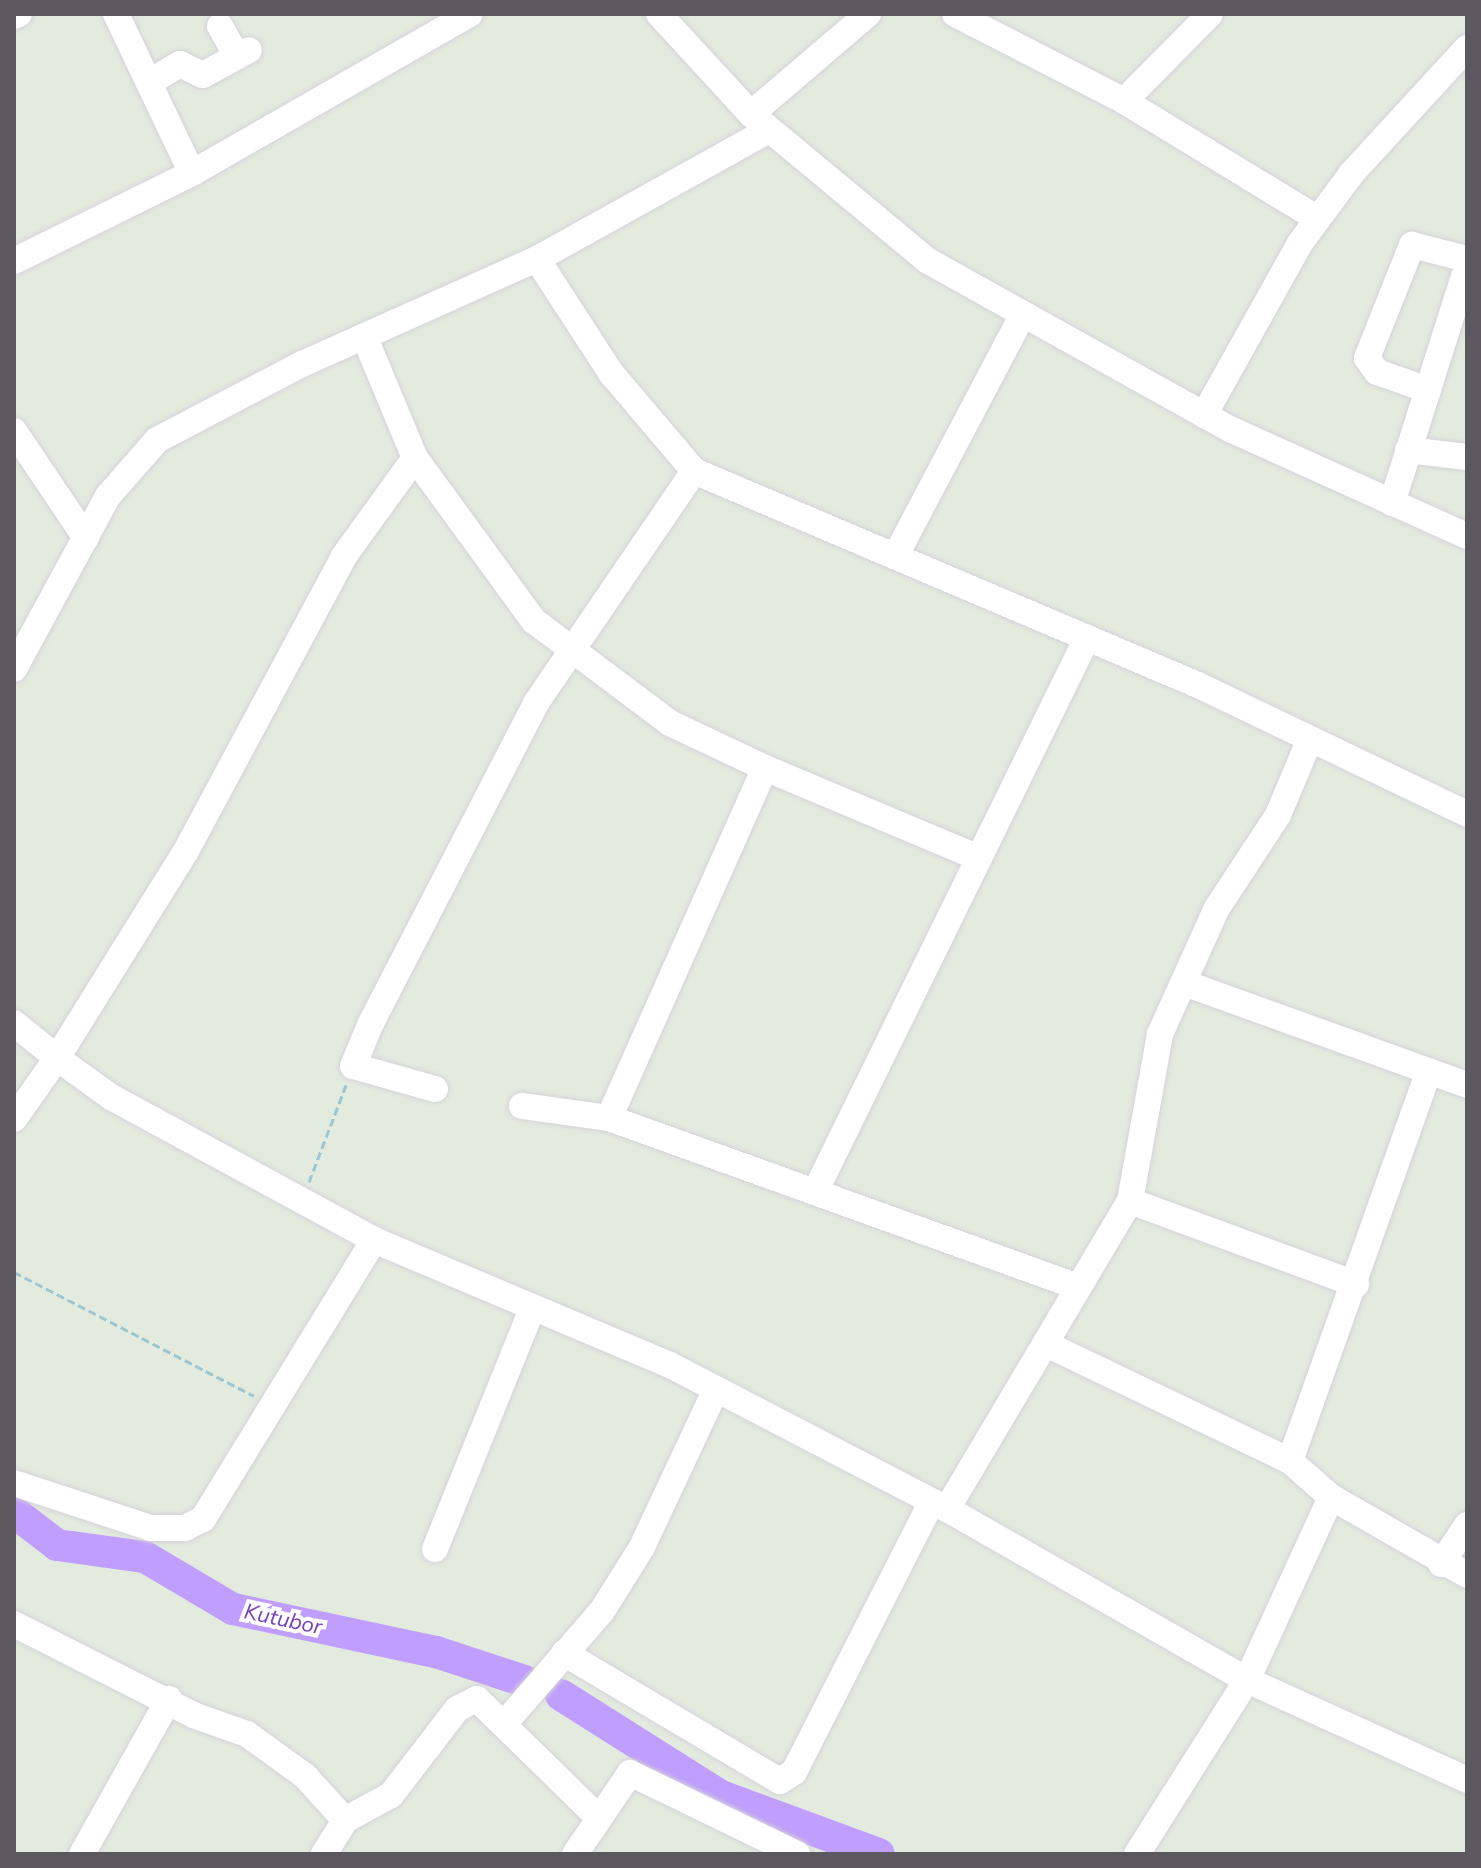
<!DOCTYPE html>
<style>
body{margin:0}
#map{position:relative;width:1481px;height:1868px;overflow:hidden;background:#e3ebdf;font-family:"Nunito Sans",sans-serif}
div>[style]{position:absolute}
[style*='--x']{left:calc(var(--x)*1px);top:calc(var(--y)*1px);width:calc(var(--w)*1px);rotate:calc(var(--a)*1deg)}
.river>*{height:32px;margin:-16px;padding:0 16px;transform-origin:16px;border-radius:16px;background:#bf9efd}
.path>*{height:3px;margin-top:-1.5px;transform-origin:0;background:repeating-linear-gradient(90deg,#9cc6d0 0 8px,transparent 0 12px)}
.roads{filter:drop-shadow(0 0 2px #d6d2d9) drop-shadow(0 0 2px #d6d2d9)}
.minor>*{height:26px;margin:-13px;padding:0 13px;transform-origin:13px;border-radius:13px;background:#fff}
span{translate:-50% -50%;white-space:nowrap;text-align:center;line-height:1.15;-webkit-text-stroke:8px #fff;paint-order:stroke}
.water-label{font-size:22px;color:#7842bf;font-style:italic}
.frame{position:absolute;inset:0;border:16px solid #5c5860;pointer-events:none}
</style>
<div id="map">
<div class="river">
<i style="--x:14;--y:1512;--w:54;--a:37.5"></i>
<i style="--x:57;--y:1545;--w:89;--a:7.8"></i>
<i style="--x:145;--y:1557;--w:102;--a:30.6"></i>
<i style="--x:233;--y:1609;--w:208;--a:12"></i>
<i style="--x:436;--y:1652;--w:93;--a:18.2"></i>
<i style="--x:561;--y:1695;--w:189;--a:32.3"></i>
<i style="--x:721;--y:1796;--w:168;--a:20.2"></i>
</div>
<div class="path">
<i style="--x:309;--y:1182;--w:104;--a:-69.1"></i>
<i style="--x:14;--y:1272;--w:270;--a:27.3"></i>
</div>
<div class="roads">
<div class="minor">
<i style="--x:116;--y:14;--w:176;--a:64.5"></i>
<i style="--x:192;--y:173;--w:320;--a:-29.8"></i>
<i style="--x:659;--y:14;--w:136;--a:47.4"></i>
<i style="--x:751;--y:114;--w:230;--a:39.7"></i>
<i style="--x:928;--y:261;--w:348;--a:29.1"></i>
<i style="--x:1232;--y:430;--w:258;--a:24.3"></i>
<i style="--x:955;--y:14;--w:190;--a:27.2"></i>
<i style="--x:1124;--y:101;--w:227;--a:31.3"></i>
<i style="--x:14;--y:16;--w:5;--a:-22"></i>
<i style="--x:220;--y:26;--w:35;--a:61"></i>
<i style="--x:150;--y:82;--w:35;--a:-31"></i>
<i style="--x:180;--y:64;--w:25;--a:26"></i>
<i style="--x:203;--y:75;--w:52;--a:-28.5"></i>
<i style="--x:1124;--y:101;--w:122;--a:-45.3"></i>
<i style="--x:751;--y:114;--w:154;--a:-40.5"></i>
<i style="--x:537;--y:259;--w:136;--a:57"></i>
<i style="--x:611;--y:373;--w:128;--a:49.7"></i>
<i style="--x:694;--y:471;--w:548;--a:23.01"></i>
<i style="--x:1198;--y:685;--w:298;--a:25.6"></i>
<i style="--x:14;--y:261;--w:199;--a:-26.3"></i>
<i style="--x:365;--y:338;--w:130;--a:67.4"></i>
<i style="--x:415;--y:458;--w:202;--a:53.9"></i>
<i style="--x:534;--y:621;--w:170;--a:36.9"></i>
<i style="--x:670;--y:723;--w:105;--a:25.3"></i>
<i style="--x:1428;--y:390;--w:54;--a:-160.6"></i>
<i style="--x:1377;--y:372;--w:17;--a:-126"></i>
<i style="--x:1367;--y:358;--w:122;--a:-68.3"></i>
<i style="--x:1412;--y:245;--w:57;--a:14.3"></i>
<i style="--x:1204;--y:415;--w:197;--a:-60.8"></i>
<i style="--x:1300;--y:243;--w:87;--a:-53.4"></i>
<i style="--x:1352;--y:173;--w:170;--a:-47.4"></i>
<i style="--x:14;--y:431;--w:129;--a:56.1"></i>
<i style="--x:1408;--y:450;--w:59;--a:6.8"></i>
<i style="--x:1392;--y:503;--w:248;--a:-72.4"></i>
<i style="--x:896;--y:555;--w:268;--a:-62.2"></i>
<i style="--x:14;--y:669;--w:197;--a:-61.5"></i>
<i style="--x:108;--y:496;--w:74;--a:-48.8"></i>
<i style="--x:157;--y:440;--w:164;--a:-27.7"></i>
<i style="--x:302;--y:364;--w:257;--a:-24.1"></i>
<i style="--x:537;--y:259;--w:265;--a:-29.1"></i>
<i style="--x:1184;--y:983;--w:301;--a:19.8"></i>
<i style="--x:14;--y:1023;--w:55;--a:39.1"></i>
<i style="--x:57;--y:1058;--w:244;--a:-58.1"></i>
<i style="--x:186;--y:851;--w:335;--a:-61.8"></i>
<i style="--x:344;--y:556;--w:121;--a:-54.1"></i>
<i style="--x:435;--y:1089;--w:85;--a:-164.3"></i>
<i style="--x:353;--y:1066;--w:47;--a:-67.3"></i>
<i style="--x:371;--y:1023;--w:360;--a:-62.7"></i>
<i style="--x:536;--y:703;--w:281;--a:-55.7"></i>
<i style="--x:522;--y:1106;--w:88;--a:7.9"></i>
<i style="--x:609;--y:1118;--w:499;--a:19.8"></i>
<i style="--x:609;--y:1118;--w:383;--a:-66"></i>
<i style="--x:765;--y:768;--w:230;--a:22.8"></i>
<i style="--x:14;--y:1119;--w:75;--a:-54.8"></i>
<i style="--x:57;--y:1058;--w:67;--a:35.8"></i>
<i style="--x:111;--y:1097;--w:299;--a:28.5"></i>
<i style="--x:374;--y:1240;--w:321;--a:22.9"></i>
<i style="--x:670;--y:1365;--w:312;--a:27.5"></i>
<i style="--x:947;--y:1509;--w:345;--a:29.7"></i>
<i style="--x:1247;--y:1680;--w:242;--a:24.4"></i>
<i style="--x:817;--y:1188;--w:613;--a:-63.85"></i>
<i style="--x:1130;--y:1201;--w:241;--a:20.2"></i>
<i style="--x:1046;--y:1344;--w:271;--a:25.6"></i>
<i style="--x:1290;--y:1461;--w:55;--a:41.3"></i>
<i style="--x:1331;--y:1497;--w:157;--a:29.8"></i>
<i style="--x:1290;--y:1461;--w:409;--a:-70.4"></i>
<i style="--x:14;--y:1483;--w:144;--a:18.2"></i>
<i style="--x:151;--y:1528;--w:34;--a:0"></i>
<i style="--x:185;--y:1528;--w:20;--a:-27"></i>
<i style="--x:203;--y:1519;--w:327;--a:-58.5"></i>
<i style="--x:947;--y:1509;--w:358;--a:-59.3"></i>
<i style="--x:1130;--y:1201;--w:170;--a:-79.8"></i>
<i style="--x:1160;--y:1034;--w:138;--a:-65.7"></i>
<i style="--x:1217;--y:908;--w:111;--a:-56.7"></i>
<i style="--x:1278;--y:815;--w:82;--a:-67.2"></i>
<i style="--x:435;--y:1549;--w:259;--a:-68"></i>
<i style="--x:1441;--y:1564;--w:47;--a:-56.3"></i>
<i style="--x:14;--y:1624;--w:201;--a:26.9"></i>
<i style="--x:193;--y:1715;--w:57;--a:19.4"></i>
<i style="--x:247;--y:1734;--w:72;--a:35.9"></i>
<i style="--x:305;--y:1776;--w:59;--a:47.7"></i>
<i style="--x:564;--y:1653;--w:251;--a:30.7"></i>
<i style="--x:780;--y:1781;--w:17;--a:-33"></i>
<i style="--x:794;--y:1772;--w:302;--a:-63"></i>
<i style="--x:504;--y:1724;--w:150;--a:-49.1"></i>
<i style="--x:602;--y:1611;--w:75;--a:-58"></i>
<i style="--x:642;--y:1547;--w:174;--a:-64.9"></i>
<i style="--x:82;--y:1854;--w:178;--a:-60.7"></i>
<i style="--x:324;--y:1854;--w:40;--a:-58"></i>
<i style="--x:345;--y:1820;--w:52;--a:-28.5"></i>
<i style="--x:391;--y:1795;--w:108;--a:-52.5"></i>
<i style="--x:457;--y:1709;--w:22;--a:-27"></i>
<i style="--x:477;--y:1699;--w:166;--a:44.3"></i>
<i style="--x:575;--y:1854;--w:98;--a:-55.8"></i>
<i style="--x:630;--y:1773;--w:186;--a:25.9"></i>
<i style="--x:1137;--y:1854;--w:206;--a:-57.7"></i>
<i style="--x:1247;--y:1680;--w:201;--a:-65.3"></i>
</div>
</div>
<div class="water-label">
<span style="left:283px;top:1620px;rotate:12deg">Kutubor</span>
</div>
<div class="frame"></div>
</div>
